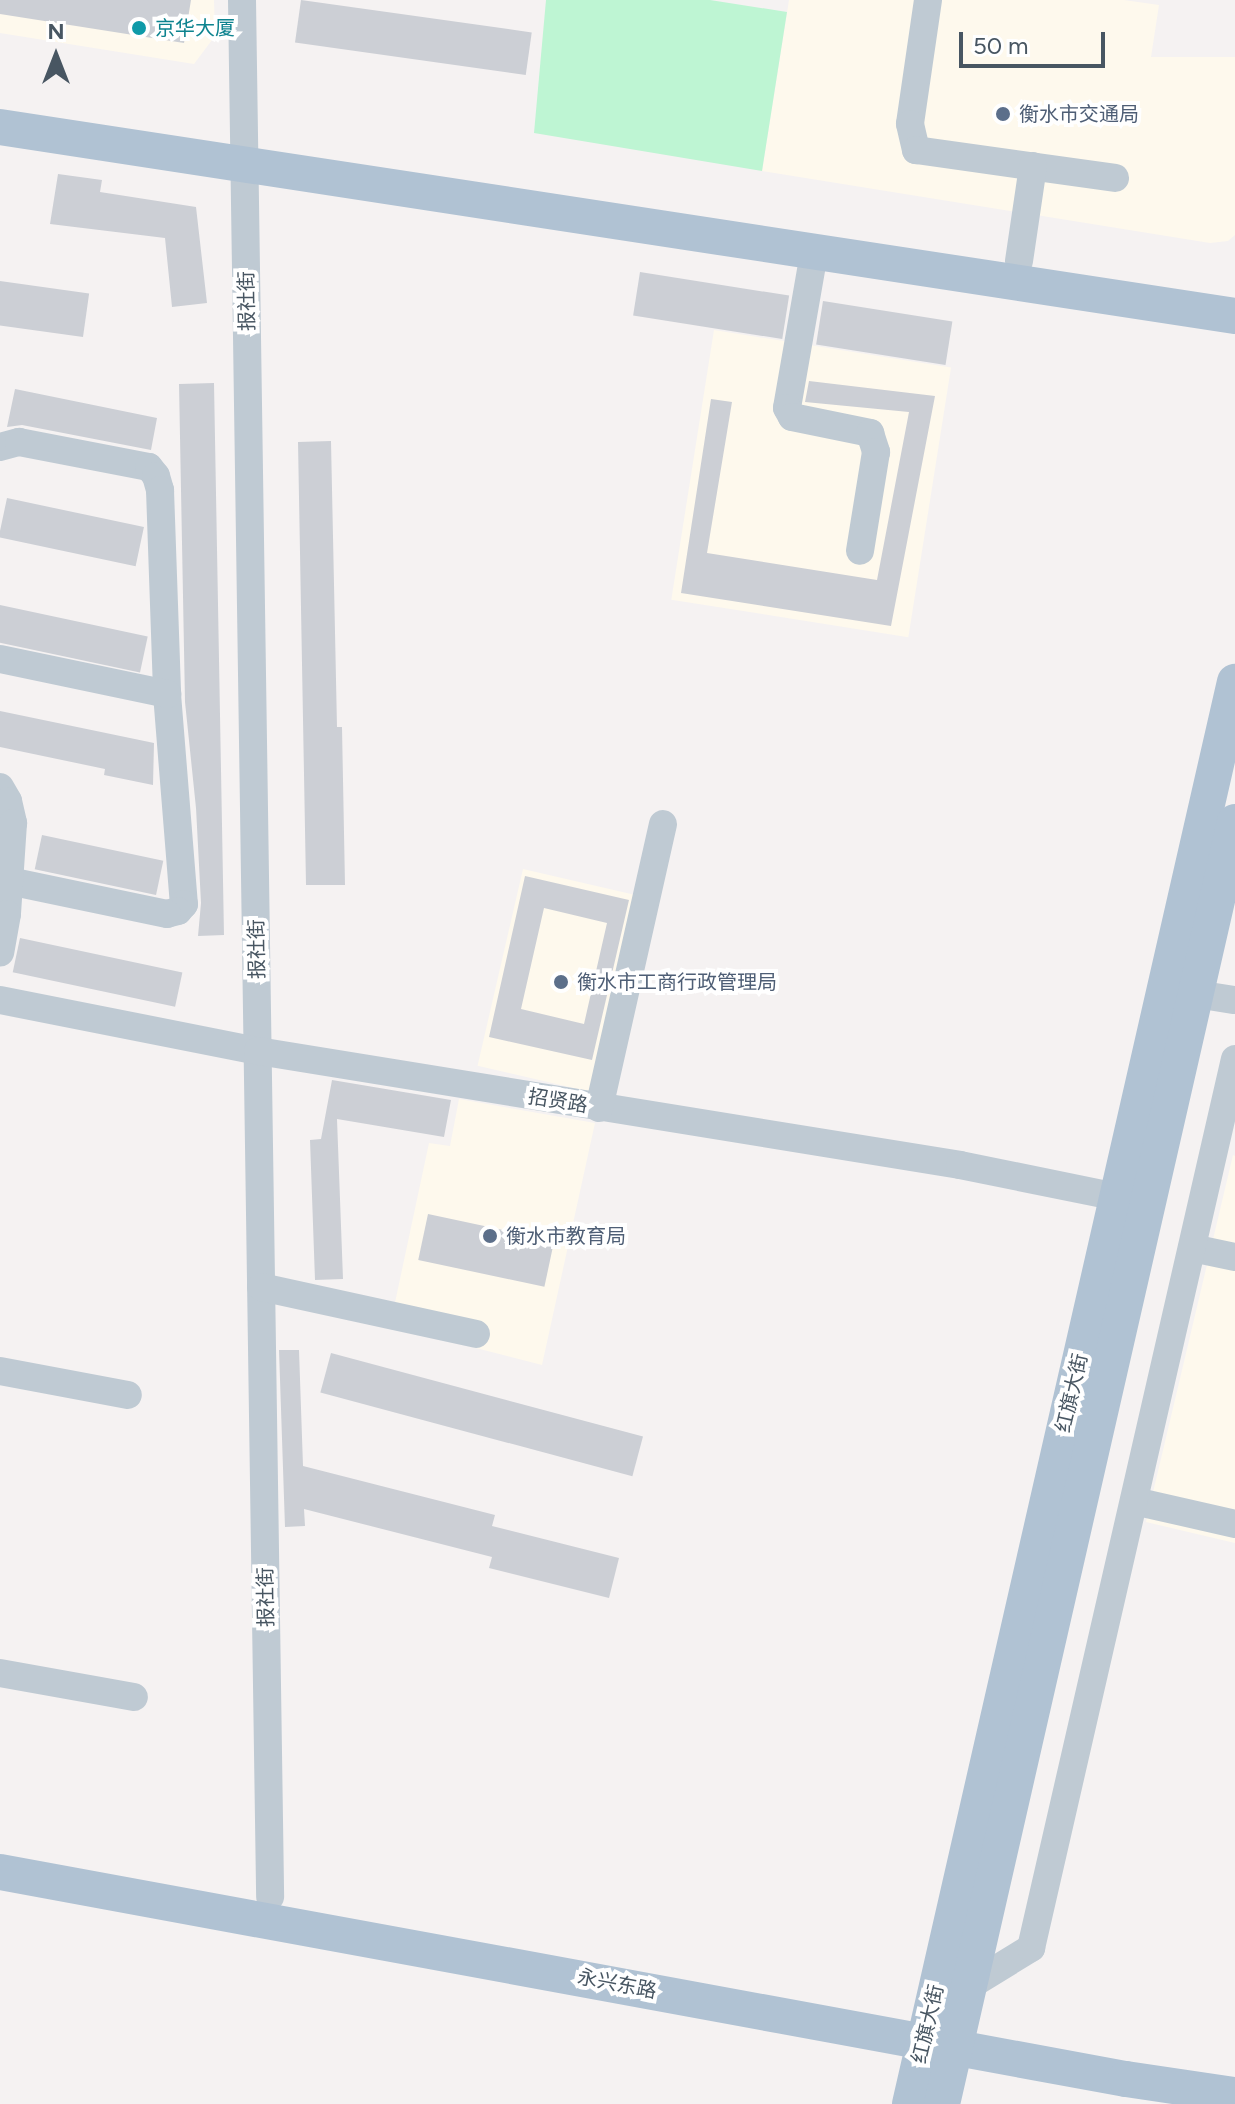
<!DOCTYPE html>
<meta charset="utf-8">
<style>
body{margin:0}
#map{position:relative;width:1235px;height:2104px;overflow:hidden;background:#f5f2f2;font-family:Figtree,"Noto Sans SC",sans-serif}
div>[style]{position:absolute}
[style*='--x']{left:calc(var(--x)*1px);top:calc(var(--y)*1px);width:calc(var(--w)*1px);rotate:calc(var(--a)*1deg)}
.commercial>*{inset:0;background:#fef9ed;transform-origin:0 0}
.green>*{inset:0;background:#bef5d3}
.building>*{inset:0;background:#cccfd5;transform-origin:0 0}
.minor>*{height:28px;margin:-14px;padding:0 14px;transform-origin:14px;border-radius:14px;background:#bfcad3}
.major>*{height:36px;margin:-18px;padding:0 18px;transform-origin:18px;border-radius:18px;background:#b0c2d3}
.dots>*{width:22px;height:22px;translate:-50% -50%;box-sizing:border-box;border:4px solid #fff;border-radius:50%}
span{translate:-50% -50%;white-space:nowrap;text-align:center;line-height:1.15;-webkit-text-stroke:8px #fff;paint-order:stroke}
.culture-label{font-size:20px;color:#0d838f}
.left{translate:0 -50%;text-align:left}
.service-label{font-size:20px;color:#4e5e75}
.street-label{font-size:20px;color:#485662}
.north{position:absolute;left:16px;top:16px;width:80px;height:80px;-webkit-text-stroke:6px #fff;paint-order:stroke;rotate:0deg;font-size:22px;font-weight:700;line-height:32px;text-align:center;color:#485662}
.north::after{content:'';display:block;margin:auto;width:28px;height:36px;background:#485662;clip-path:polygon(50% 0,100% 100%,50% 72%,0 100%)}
.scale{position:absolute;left:959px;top:32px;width:146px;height:36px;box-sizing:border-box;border:4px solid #485662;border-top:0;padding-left:10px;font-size:24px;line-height:28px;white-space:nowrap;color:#485662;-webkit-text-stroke:6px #fff;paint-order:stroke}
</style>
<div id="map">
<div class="commercial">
<i style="clip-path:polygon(0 0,214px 0,215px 36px,194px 64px,0 33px)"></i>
<i style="clip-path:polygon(789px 0,1124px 0,1159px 5px,1151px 57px,1235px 57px,1235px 235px,1228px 241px,1210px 243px,762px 171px)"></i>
<i style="left:714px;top:330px;width:240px;height:273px;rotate:9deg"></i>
<i style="left:523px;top:869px;width:122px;height:202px;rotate:13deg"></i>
<i style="clip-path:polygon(459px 1099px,595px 1123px,542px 1365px,390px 1326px,429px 1143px,450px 1146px)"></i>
<i style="clip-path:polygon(1233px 1155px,1235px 1156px,1235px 1543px,1146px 1522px)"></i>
</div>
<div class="green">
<i style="clip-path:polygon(546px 0,710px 0,787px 12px,762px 171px,534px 133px)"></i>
</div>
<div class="building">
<i style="clip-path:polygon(0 0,191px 0,184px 43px,0 14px)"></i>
<i style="left:301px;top:0;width:233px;height:43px;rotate:8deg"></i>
<i style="clip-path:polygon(58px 174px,102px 180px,100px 192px,196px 207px,207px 303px,172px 307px,165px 238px,50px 224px)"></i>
<i style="left:640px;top:272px;width:151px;height:44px;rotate:9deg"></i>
<i style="left:0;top:281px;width:90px;height:44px;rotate:8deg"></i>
<i style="left:823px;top:301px;width:131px;height:44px;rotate:9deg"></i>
<i style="clip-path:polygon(809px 381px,935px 396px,891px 626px,681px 593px,711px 399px,732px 402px,707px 553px,877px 580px,909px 412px,805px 402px)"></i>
<i style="clip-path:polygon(214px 383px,224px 935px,198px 936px,201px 903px,196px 808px,185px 702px,179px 384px)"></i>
<i style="clip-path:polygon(15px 389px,157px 418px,151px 450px,22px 425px,7px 427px)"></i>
<i style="clip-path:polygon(331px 441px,337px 727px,342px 727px,345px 885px,306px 885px,298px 442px)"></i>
<i style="left:7px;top:498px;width:140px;height:40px;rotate:12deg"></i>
<i style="left:0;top:605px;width:151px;height:37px;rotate:12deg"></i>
<i style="clip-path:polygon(0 711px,154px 743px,153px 785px,104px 775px,105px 769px,0 747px)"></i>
<i style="left:42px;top:835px;width:124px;height:35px;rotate:12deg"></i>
<i style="clip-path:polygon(evenodd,525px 876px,629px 900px,592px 1060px,489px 1037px,525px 876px,544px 908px,607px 923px,584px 1024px,521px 1009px,544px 908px)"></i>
<i style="left:20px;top:938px;width:166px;height:35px;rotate:12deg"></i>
<i style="clip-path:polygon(332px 1080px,451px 1100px,444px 1137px,337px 1119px,343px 1279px,315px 1280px,310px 1140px,321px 1139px)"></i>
<i style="left:428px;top:1214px;width:129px;height:47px;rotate:12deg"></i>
<i style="clip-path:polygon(279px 1350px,299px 1350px,303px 1466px,495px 1515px,492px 1526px,619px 1558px,609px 1598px,489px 1568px,492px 1557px,304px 1509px,305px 1526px,285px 1527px)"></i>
<i style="left:331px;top:1353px;width:323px;height:41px;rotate:15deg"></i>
</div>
<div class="minor">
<i style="--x:242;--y:0;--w:1897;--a:89.15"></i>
<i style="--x:928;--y:0;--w:125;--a:98.3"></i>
<i style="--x:910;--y:124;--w:27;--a:77"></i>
<i style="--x:916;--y:150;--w:201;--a:8"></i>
<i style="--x:814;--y:253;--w:157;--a:99.9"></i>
<i style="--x:787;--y:408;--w:10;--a:61"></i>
<i style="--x:792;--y:417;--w:80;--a:11.6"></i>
<i style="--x:870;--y:433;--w:20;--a:72"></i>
<i style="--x:876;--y:452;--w:100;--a:99.2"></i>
<i style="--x:1019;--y:261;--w:96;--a:-81.6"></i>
<i style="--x:0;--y:447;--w:20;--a:-15"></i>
<i style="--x:19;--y:442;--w:132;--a:10.9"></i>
<i style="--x:149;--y:467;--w:11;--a:52"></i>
<i style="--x:156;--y:476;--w:15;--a:74"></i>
<i style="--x:160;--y:490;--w:204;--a:88"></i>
<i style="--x:167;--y:694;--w:211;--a:85.4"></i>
<i style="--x:184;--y:904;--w:9;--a:131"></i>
<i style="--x:178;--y:911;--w:11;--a:165"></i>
<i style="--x:167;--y:914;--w:171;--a:-168.2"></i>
<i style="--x:0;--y:659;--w:171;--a:11.8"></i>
<i style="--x:0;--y:787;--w:16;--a:60"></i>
<i style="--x:8;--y:801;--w:23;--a:77"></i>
<i style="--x:13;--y:823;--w:91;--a:93.8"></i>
<i style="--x:7;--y:914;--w:39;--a:100"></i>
<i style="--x:1196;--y:994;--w:39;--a:9"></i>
<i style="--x:0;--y:1000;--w:263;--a:11.2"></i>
<i style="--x:258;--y:1051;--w:711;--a:9.22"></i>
<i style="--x:960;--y:1165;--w:160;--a:11.5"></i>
<i style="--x:599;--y:1108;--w:291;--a:-77.3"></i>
<i style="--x:1192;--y:1248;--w:44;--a:11.8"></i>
<i style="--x:261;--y:1287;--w:220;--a:12.3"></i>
<i style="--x:0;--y:1371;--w:130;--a:10.6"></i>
<i style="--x:1134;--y:1501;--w:104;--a:12.8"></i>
<i style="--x:0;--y:1673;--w:136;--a:10.2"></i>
<i style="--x:969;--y:1986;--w:73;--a:-31.5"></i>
<i style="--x:1031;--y:1948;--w:912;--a:-77.08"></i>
</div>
<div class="major">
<i style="--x:0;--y:127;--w:1249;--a:8.7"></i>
<i style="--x:0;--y:1872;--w:1145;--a:10.42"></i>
<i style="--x:1126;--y:2079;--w:110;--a:8.4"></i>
<i style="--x:910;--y:2104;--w:1459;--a:-77.13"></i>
<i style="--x:942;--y:2104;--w:1315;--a:-77.13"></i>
</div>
<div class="dots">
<i style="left:139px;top:28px;background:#0f9aa8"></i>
<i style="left:1003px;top:114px;background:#5c6f8a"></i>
<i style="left:561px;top:982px;background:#5c6f8a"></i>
<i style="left:490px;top:1236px;background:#5c6f8a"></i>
</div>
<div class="culture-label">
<span class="left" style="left:155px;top:28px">京华大厦</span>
</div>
<div class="service-label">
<span class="left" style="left:1019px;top:114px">衡水市交通局</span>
<span class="left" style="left:577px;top:982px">衡水市工商行政管理局</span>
<span class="left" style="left:506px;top:1236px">衡水市教育局</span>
</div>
<div class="street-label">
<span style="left:247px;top:301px;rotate:-91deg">报社街</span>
<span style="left:257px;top:949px;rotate:-91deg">报社街</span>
<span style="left:558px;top:1101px;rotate:9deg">招贤路</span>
<span style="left:1072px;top:1393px;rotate:-77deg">红旗大街</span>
<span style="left:266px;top:1597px;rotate:-91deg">报社街</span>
<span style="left:617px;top:1984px;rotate:11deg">永兴东路</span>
<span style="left:928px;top:2024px;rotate:-77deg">红旗大街</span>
</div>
<div class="north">N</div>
<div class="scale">50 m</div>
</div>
